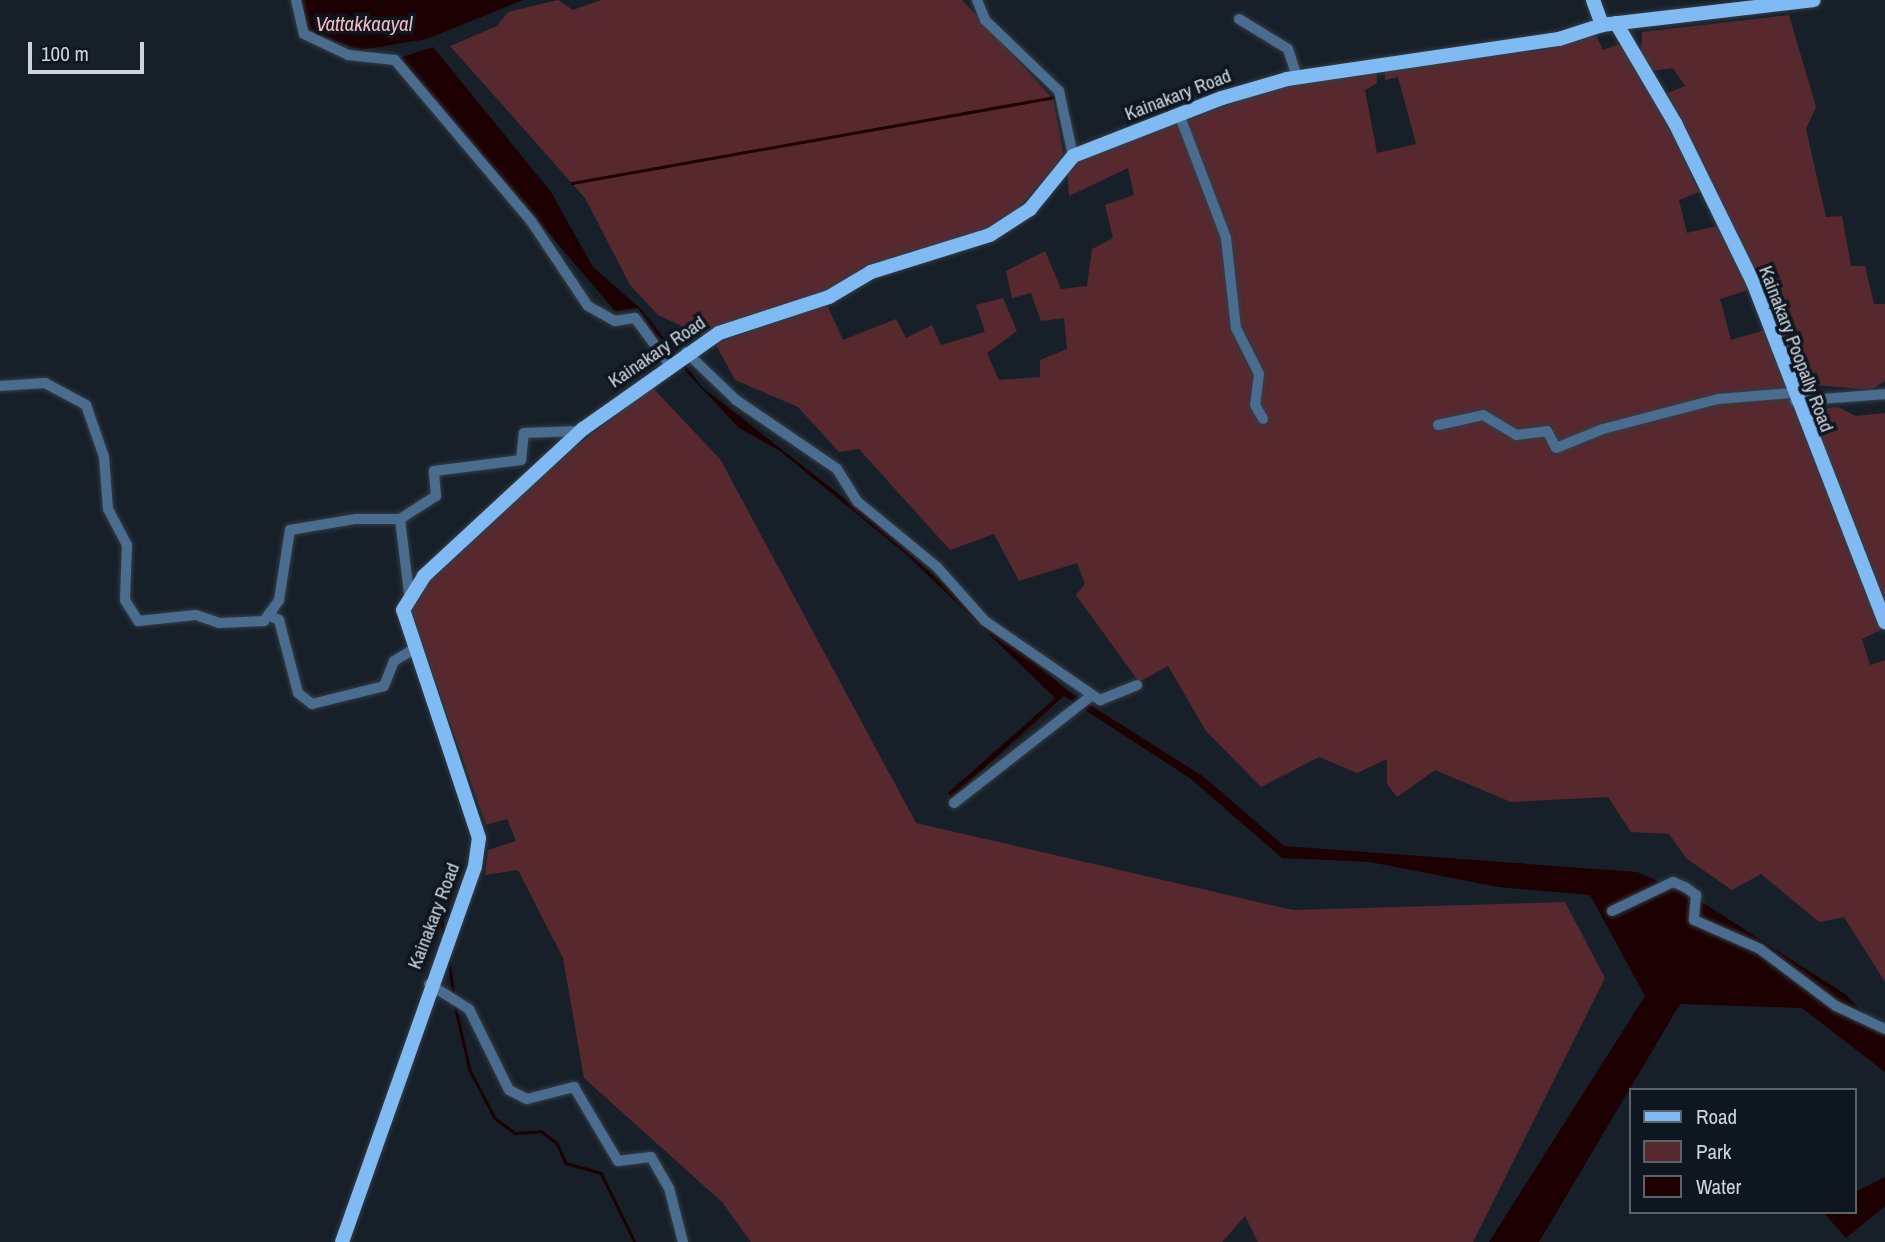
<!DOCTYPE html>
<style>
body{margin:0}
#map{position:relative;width:1885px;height:1242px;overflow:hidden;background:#172029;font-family:"Archivo Narrow",sans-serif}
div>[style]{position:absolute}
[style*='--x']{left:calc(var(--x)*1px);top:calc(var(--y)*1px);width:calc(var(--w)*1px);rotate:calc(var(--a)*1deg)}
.green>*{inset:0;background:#57292f}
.water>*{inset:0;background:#1d0002}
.stream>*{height:2.5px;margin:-1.25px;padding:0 1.25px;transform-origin:1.25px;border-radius:1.25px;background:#1d0002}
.roads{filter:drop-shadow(0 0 2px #343d45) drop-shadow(0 0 2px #343d45)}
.minor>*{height:10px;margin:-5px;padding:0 5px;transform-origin:5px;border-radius:5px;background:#4a6c8e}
.major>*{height:14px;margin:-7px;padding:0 7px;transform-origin:7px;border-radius:7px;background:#80baf3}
span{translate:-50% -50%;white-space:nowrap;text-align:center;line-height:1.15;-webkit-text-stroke:7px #0e161f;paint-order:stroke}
.street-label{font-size:19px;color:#ced4da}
.water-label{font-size:21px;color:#f6b8bd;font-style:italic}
.legend{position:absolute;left:1629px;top:1088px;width:228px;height:126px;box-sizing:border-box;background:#0e161f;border:2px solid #5b626a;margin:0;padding:9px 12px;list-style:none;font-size:21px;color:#ced4da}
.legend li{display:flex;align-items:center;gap:14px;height:35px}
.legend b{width:35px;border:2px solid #5b626a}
.scale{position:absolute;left:28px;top:42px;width:116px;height:32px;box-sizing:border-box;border:4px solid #ced4da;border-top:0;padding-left:9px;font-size:21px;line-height:24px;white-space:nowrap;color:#ced4da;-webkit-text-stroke:5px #0e161f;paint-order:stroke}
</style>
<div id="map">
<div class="green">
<i style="clip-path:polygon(558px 0,573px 10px,601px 0,962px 0,1053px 99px,1064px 157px,1006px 222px,703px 336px,658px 315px,630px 285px,585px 198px,450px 46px,497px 26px,508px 12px)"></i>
<i style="clip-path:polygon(1789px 15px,1816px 107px,1806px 129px,1826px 217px,1842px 216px,1851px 266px,1865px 266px,1874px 304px,1885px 304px,1885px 381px,1871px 390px,1795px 383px,1665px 94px,1685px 86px,1673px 68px,1651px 71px,1641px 52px,1642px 32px)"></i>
<i style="clip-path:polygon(1596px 35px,1603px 50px,1622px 43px,1668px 123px,1699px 192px,1679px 200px,1687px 233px,1717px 226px,1751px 289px,1720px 299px,1731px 340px,1765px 330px,1881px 630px,1862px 639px,1870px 665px,1885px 660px,1885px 982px,1844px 917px,1819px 922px,1761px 874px,1732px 890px,1687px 859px,1669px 834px,1631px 832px,1608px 797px,1511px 802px,1435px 770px,1397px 797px,1387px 784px,1387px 759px,1357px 773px,1319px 757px,1261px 787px,1206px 731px,1168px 666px,1139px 682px,1076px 595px,1085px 584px,1077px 563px,1019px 581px,994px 534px,950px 550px,859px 449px,839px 452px,798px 407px,735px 380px,715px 343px,827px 305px,843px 340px,896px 319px,906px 338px,932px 325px,941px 345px,985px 332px,976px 305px,1003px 298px,1017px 331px,987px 353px,999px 380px,1040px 377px,1040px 360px,1067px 349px,1064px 318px,1041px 321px,1031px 293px,1012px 298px,1006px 271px,1045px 251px,1061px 289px,1087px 286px,1092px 249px,1113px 238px,1105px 205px,1134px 195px,1128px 168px,1069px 196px,1067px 170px,1082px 158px,1278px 86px,1376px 69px,1377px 83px,1365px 90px,1377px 153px,1416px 144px,1398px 77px,1385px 80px,1385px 68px,1542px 50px)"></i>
<i style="clip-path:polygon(652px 387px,720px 459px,916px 823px,1293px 910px,1565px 902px,1605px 978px,1473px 1242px,1258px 1242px,1245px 1216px,1222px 1242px,751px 1242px,722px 1202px,584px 1078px,563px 958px,518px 870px,485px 875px,488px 850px,516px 841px,507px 819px,486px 825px,410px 609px,417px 592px,542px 473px)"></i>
<i style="clip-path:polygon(1838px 407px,1856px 416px,1885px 413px,1885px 614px,1807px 410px)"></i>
</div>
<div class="water">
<i style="clip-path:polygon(300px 0,523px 0,427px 39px,360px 50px,305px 30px)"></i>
<i style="clip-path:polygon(433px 47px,551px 192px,593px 267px,642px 310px,702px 387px,863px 513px,1068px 691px,1204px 777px,1284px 846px,1637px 872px,1694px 897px,1845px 994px,1885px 1035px,1885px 1072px,1802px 1008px,1680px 1004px,1539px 1242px,1489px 1242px,1645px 996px,1590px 895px,1498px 887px,1370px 862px,1282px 858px,1191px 779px,1064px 696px,951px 798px,948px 793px,1055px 698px,908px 556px,780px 451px,739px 428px,661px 345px,638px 308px,615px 311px,399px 58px)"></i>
<i style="clip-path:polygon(1885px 1177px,1885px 1206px,1846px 1238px,1823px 1212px,1855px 1212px,1855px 1192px)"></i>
</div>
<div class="stream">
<i style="--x:572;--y:183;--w:489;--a:-10.1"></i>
<i style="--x:439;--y:902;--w:30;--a:81"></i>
<i style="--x:449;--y:960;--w:35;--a:82"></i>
<i style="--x:455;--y:1005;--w:67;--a:77"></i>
<i style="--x:470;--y:1070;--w:54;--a:62.5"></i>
<i style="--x:495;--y:1118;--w:25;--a:37"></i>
<i style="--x:515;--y:1133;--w:26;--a:-4"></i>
<i style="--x:541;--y:1131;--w:20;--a:37"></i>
<i style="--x:557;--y:1143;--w:22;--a:66"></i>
<i style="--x:566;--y:1163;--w:36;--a:16"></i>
<i style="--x:601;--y:1173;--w:77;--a:63.8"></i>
</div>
<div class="roads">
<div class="minor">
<i style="--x:296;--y:0;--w:35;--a:77"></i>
<i style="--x:304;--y:34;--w:49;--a:25.5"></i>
<i style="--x:348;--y:55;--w:47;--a:6.1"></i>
<i style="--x:395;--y:60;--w:211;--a:49.8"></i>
<i style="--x:531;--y:221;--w:102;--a:56.2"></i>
<i style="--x:588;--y:306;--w:31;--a:29"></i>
<i style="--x:615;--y:321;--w:20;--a:-9"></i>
<i style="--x:635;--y:318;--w:57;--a:53.5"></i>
<i style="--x:977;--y:0;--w:22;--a:68"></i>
<i style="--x:985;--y:20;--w:103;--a:43.8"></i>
<i style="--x:1059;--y:91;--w:66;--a:77.8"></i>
<i style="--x:1239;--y:19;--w:57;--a:31.5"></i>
<i style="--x:1288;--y:49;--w:29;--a:72"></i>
<i style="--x:1179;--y:114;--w:133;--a:69.2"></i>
<i style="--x:1226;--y:238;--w:91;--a:83.7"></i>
<i style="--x:1236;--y:328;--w:51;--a:63.4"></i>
<i style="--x:1259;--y:374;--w:31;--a:97"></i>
<i style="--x:1255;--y:405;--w:16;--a:60"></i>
<i style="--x:686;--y:352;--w:69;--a:43.8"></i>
<i style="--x:736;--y:400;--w:122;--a:34.3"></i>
<i style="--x:837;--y:469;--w:39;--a:58"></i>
<i style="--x:858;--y:502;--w:102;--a:39.4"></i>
<i style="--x:937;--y:567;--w:72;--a:48.4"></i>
<i style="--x:985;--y:621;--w:140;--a:34.5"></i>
<i style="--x:1100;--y:700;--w:40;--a:-22"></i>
<i style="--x:0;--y:386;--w:45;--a:-3.8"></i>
<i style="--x:45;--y:383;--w:47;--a:28.2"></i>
<i style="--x:86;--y:405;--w:55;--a:70.9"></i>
<i style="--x:104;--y:457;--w:52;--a:85.6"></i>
<i style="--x:108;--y:509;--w:41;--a:62.2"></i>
<i style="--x:127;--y:545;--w:55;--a:92.1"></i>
<i style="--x:125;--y:600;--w:25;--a:58"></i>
<i style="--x:138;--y:621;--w:58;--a:-5.9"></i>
<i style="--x:196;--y:615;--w:24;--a:19"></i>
<i style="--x:219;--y:623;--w:45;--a:-2.5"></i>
<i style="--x:264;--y:621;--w:26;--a:-54"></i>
<i style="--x:279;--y:600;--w:71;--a:-81.1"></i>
<i style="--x:290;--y:530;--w:67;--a:-9.5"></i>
<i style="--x:356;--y:519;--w:44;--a:0"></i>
<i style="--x:400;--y:519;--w:75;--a:83.1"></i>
<i style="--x:1795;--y:401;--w:90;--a:-4.4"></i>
<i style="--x:1438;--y:425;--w:46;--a:-12.5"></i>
<i style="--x:1483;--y:415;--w:39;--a:31"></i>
<i style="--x:1516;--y:435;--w:31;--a:-7"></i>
<i style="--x:1547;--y:431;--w:19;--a:62"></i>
<i style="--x:1556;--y:448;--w:51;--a:-22"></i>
<i style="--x:1603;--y:429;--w:119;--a:-14.6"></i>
<i style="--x:1718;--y:399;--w:74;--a:-4.6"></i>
<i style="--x:400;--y:519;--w:43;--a:-32.6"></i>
<i style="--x:436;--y:496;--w:25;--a:-95"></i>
<i style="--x:434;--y:471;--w:88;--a:-7.2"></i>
<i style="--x:521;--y:460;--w:27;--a:-84"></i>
<i style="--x:524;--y:433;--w:56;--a:-2"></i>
<i style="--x:268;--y:615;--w:12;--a:24"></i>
<i style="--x:279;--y:620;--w:75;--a:75.4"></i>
<i style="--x:298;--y:693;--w:18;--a:38"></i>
<i style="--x:312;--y:704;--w:74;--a:-14"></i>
<i style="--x:384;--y:686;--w:27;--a:-68"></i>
<i style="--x:394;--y:661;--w:23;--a:-31"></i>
<i style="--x:954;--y:803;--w:175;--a:-38"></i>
<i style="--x:1612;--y:911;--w:68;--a:-25.4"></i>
<i style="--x:1673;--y:882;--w:13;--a:23"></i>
<i style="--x:1685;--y:887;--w:14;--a:36"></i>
<i style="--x:1696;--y:895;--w:25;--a:95"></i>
<i style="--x:1694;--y:920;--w:72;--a:23.7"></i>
<i style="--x:1760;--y:949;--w:95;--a:36.9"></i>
<i style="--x:1836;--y:1006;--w:54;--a:25.1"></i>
<i style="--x:429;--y:984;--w:47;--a:32"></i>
<i style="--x:469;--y:1009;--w:90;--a:63.7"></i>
<i style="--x:509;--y:1090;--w:20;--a:27"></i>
<i style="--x:527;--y:1099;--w:49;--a:-14.3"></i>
<i style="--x:574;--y:1087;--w:86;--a:59.3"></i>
<i style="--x:618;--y:1161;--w:33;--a:-7"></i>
<i style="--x:651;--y:1157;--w:36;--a:60"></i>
<i style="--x:669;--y:1188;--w:56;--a:75.5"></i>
</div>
<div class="major">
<i style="--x:1593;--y:0;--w:27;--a:70"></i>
<i style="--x:1616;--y:23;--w:118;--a:59.5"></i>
<i style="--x:1676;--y:125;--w:175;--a:63.9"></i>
<i style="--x:1753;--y:282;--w:365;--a:68.8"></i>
<i style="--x:342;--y:1242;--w:399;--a:-70.5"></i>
<i style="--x:475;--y:866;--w:28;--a:-82"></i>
<i style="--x:479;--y:838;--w:240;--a:-108.4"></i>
<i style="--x:403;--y:610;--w:40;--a:-58"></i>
<i style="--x:424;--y:576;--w:217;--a:-42.8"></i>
<i style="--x:583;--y:429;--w:166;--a:-35.2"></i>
<i style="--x:719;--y:333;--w:116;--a:-18.1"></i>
<i style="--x:829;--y:297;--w:49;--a:-30.8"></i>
<i style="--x:871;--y:272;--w:125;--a:-17.3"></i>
<i style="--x:990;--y:235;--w:48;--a:-33"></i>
<i style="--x:1030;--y:209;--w:68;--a:-50.9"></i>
<i style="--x:1073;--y:156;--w:160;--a:-21.3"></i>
<i style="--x:1222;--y:98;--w:68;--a:-16.3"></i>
<i style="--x:1287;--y:79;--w:275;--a:-8.4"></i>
<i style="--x:1559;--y:39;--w:45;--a:-18"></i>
<i style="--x:1602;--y:25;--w:213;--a:-6.7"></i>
</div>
</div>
<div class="street-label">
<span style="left:1178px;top:95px;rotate:-21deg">Kainakary Road</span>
<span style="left:1796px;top:349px;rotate:69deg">Kainakary Poopally Road</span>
<span style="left:657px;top:352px;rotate:-34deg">Kainakary Road</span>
<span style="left:434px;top:916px;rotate:-69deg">Kainakary Road</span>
</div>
<div class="water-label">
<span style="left:364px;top:24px">Vattakkaayal</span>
</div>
<ul class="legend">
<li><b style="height:9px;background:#80baf3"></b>Road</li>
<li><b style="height:19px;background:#57292f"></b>Park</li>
<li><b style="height:19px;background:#1d0002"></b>Water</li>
</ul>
<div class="scale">100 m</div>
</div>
